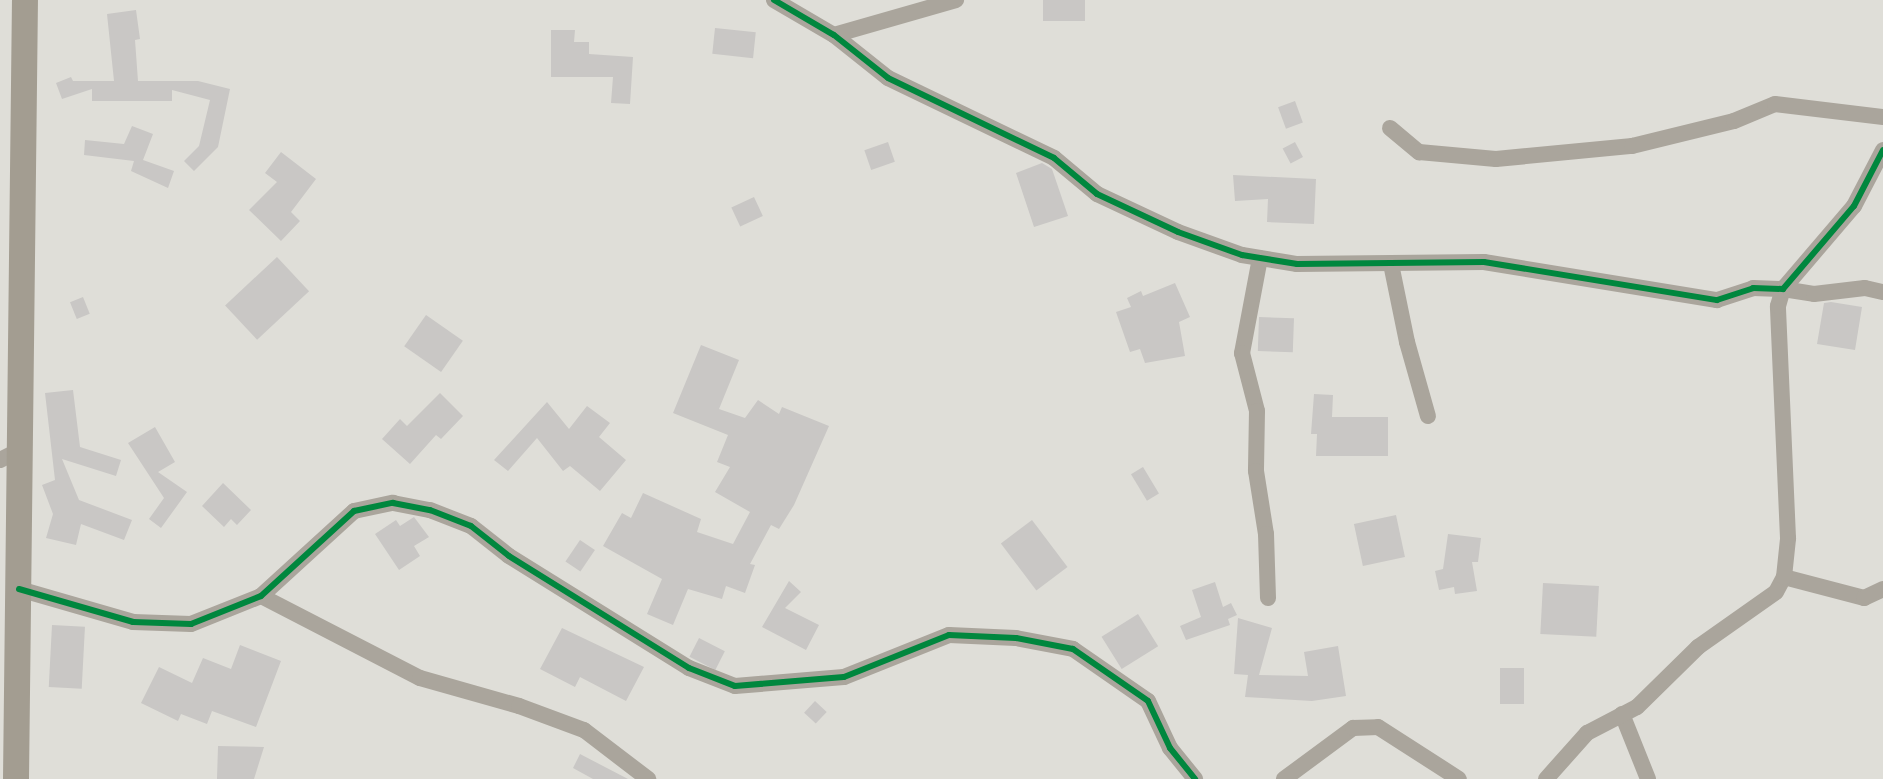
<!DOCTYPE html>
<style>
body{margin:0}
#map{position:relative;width:1883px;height:779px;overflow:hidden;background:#dfded8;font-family:"Space Grotesk",sans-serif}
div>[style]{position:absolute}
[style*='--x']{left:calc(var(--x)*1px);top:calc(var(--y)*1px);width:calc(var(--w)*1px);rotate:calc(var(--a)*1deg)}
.building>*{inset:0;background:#c9c7c5;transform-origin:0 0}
.street>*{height:16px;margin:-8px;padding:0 8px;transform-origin:8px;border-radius:8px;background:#aaa59c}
.primary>*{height:26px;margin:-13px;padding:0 13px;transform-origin:13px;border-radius:13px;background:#a39d91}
.cycleway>*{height:6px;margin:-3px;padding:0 3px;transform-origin:3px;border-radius:3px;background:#00873e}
span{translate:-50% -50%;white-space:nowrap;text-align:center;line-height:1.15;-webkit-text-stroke:4px #efede2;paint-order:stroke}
</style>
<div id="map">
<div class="building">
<i style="left:1043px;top:0;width:42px;height:21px"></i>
<i style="clip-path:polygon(136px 10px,140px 39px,135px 40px,138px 81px,198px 81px,230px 89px,218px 147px,194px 171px,184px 161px,199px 146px,210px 100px,172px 90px,172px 101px,92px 101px,92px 89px,62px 99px,56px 83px,71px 77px,73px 81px,114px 81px,107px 14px)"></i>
<i style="left:715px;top:28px;width:41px;height:26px;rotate:6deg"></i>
<i style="clip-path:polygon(551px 30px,575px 30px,574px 42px,589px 42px,589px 54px,633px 57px,630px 104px,611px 103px,613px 77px,551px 77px)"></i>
<i style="left:1295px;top:101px;width:23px;height:18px;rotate:70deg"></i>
<i style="clip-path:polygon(132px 126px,153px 134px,143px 160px,174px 171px,168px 188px,131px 171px,134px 161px,84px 155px,85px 140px,124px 144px)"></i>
<i style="left:888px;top:142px;width:21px;height:25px;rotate:71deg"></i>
<i style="left:1295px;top:142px;width:17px;height:14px;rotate:62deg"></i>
<i style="clip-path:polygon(281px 152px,316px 179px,291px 212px,300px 221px,281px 241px,249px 210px,277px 182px,265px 173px)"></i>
<i style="clip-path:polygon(1042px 163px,1052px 169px,1068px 216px,1034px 227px,1016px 173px)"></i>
<i style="clip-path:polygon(1233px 175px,1316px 179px,1314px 224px,1267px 222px,1268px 199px,1235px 201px)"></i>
<i style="left:754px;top:197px;width:21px;height:25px;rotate:65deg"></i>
<i style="left:277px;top:257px;width:47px;height:71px;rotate:47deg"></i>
<i style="clip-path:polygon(1175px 283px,1190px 317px,1179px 322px,1185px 356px,1145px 363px,1140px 349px,1130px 352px,1116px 312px,1131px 307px,1127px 298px,1141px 291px,1143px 296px)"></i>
<i style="left:83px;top:297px;width:18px;height:14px;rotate:68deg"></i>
<i style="clip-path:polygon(1831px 302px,1862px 307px,1855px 350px,1817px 344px,1824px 303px)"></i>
<i style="left:426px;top:315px;width:45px;height:38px;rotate:35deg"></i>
<i style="left:1259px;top:317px;width:35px;height:34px;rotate:2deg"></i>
<i style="clip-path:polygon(701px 345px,739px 360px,719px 409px,745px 418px,758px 400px,779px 414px,782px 407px,829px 426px,794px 505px,779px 529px,771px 525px,750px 564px,755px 565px,745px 593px,726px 586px,722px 599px,688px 589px,673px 625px,647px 614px,662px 579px,603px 546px,622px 513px,631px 518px,643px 493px,701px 519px,697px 532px,733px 544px,750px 512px,715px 492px,730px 467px,717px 462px,728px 435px,673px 413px)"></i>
<i style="clip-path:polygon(73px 390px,80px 447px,121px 460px,116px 476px,62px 459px,79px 500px,132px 520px,124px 540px,81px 524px,76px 545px,46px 538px,53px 514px,42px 485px,55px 480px,45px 393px)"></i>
<i style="clip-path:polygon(440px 393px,463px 416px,441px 439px,436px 435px,410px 464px,382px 439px,400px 419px,407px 426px)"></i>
<i style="clip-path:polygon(1314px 394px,1333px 395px,1332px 417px,1388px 417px,1388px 456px,1316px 456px,1317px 434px,1311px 434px)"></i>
<i style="clip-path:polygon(547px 402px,569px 429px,587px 406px,610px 423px,599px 437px,626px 460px,600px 491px,570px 466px,563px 471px,537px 438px,508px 471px,494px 460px)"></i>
<i style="clip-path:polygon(155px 427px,175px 462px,158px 472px,187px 492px,161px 528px,149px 519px,164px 498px,128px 443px)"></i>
<i style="left:1143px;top:467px;width:31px;height:14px;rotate:59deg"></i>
<i style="clip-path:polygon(223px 483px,251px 510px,237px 525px,231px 519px,224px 527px,202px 506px)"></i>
<i style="left:1396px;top:515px;width:43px;height:43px;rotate:78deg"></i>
<i style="clip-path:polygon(414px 517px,429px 537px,414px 546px,420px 556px,399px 570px,375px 534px,396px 520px,400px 526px)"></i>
<i style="left:1032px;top:520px;width:59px;height:39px;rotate:53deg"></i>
<i style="clip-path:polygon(1448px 534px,1481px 538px,1478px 562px,1472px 562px,1477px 591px,1455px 594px,1454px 587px,1439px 590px,1435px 571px,1443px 569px)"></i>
<i style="left:580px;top:540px;width:18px;height:26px;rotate:34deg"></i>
<i style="clip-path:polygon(789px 581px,801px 592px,785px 608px,819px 625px,806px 650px,762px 627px)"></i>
<i style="clip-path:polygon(1215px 582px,1223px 607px,1231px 603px,1237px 615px,1228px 619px,1230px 625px,1186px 640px,1180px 626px,1201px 617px,1192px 590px)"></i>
<i style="left:1543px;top:583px;width:56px;height:51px;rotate:3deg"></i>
<i style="left:1138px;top:614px;width:38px;height:43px;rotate:58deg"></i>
<i style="clip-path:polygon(1238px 618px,1272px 628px,1259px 675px,1308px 676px,1304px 652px,1338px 646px,1346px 696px,1312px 701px,1245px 697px,1248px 675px,1234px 674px)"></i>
<i style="left:52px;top:625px;width:33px;height:62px;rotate:3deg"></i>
<i style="clip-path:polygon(562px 628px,644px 667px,626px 701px,580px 677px,575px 687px,540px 669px)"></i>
<i style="left:699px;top:638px;width:29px;height:21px;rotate:27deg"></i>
<i style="clip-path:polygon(240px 645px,281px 661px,256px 727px,212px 711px,207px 724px,181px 714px,178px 721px,141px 703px,159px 667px,192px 683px,203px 658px,231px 669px)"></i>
<i style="left:1500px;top:668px;width:24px;height:36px"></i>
<i style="left:815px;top:701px;width:16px;height:16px;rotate:43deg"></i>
<i style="clip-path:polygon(218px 746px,264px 747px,254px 779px,217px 779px)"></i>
<i style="clip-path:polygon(580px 754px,628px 779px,593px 779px,573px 768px)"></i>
</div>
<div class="street">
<i style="--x:774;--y:0;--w:69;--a:30.3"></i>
<i style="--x:834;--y:35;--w:69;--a:38.5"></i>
<i style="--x:888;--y:78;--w:184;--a:25.7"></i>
<i style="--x:1054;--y:158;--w:56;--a:39.9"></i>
<i style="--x:1097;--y:194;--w:89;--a:25.1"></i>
<i style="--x:1178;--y:232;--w:68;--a:19.8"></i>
<i style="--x:1242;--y:255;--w:56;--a:9.3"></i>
<i style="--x:1297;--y:264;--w:187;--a:-0.6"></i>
<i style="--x:1484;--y:262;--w:236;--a:9.3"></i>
<i style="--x:1717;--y:300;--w:38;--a:-18"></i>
<i style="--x:1753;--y:288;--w:30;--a:2"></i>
<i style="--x:1783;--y:289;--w:109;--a:-49.5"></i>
<i style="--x:1854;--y:206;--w:63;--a:-62.6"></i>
<i style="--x:834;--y:35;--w:127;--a:-16"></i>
<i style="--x:1390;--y:128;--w:38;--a:40"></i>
<i style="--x:1419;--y:152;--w:77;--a:5.2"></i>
<i style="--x:1496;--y:159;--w:137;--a:-5.5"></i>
<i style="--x:1632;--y:146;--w:105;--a:-13.8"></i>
<i style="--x:1734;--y:121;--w:44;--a:-22.5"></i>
<i style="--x:1775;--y:104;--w:109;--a:6.9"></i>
<i style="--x:1260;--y:258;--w:97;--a:100.7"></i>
<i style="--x:1242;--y:353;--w:60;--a:75.5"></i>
<i style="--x:1257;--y:411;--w:60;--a:91"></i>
<i style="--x:1256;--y:471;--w:64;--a:81"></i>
<i style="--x:1266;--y:534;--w:64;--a:88.2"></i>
<i style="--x:1391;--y:264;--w:80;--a:78.4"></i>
<i style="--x:1407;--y:342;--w:77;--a:74.2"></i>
<i style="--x:0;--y:460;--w:22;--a:-27"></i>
<i style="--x:1784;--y:577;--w:83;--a:14.7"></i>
<i style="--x:1864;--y:598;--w:21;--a:-25"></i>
<i style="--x:19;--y:589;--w:119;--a:16.1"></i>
<i style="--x:133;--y:622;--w:58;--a:2"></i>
<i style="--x:191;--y:624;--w:75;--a:-21.8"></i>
<i style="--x:261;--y:596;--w:126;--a:-42.4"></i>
<i style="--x:354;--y:511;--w:40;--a:-12"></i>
<i style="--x:393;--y:503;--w:38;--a:11"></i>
<i style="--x:430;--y:510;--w:44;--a:21.3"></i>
<i style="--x:471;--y:526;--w:48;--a:38.3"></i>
<i style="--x:509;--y:556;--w:212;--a:31.9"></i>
<i style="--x:689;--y:668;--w:49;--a:21.4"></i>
<i style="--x:735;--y:686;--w:109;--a:-4.7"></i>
<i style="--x:844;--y:677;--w:113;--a:-21.8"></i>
<i style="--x:949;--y:635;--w:67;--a:2.6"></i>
<i style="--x:1016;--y:638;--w:58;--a:10.9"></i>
<i style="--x:1073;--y:649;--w:91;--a:34.7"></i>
<i style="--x:1148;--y:701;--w:52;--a:64.9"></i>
<i style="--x:1170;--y:748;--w:40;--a:51"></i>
<i style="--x:261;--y:596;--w:179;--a:27.3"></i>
<i style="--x:420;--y:678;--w:103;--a:15.8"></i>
<i style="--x:519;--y:706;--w:69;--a:20.3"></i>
<i style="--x:584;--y:730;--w:81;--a:37.4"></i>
<i style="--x:1622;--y:714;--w:70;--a:68.2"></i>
<i style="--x:1284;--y:779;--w:86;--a:-36.5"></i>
<i style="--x:1353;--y:728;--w:25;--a:-2"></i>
<i style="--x:1378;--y:727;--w:96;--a:32.7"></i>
<i style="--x:1546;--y:779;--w:62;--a:-48.3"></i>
<i style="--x:1587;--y:733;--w:56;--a:-27.5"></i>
<i style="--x:1637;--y:707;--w:86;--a:-44.5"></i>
<i style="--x:1698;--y:647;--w:95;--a:-35.2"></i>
<i style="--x:1776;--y:592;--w:17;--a:-62"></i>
<i style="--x:1784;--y:577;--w:39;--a:-84"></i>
<i style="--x:1788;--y:538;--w:232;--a:-92.5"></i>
<i style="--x:1778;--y:306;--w:18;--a:-74"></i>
<i style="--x:1783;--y:289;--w:31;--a:9"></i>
<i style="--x:1814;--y:294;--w:51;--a:-6.7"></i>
<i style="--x:1865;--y:288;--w:18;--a:13"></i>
</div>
<div class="primary">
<i style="--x:16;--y:779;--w:779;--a:-89.34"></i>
</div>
<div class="cycleway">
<i style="--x:774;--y:0;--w:69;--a:30.3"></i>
<i style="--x:834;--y:35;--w:69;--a:38.5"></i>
<i style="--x:888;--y:78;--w:184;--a:25.7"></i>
<i style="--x:1054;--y:158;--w:56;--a:39.9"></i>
<i style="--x:1097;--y:194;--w:89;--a:25.1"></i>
<i style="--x:1178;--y:232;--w:68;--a:19.8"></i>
<i style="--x:1242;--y:255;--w:56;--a:9.3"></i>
<i style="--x:1297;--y:264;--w:187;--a:-0.6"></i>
<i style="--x:1484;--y:262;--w:236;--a:9.3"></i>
<i style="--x:1717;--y:300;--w:38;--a:-18"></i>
<i style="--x:1753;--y:288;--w:30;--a:2"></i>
<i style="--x:1783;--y:289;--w:109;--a:-49.5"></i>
<i style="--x:1854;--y:206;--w:63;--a:-62.6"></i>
<i style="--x:19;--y:589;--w:119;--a:16.1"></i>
<i style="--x:133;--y:622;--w:58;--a:2"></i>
<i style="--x:191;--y:624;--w:75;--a:-21.8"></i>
<i style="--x:261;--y:596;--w:126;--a:-42.4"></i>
<i style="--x:354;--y:511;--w:40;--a:-12"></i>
<i style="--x:393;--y:503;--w:38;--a:11"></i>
<i style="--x:430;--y:510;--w:44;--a:21.3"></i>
<i style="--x:471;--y:526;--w:48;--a:38.3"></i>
<i style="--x:509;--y:556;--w:212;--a:31.9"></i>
<i style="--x:689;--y:668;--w:49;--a:21.4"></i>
<i style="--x:735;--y:686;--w:109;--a:-4.7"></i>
<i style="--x:844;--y:677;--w:113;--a:-21.8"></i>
<i style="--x:949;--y:635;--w:67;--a:2.6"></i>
<i style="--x:1016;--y:638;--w:58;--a:10.9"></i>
<i style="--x:1073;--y:649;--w:91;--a:34.7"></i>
<i style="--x:1148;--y:701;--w:52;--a:64.9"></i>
<i style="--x:1170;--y:748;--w:40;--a:51"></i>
</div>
</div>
